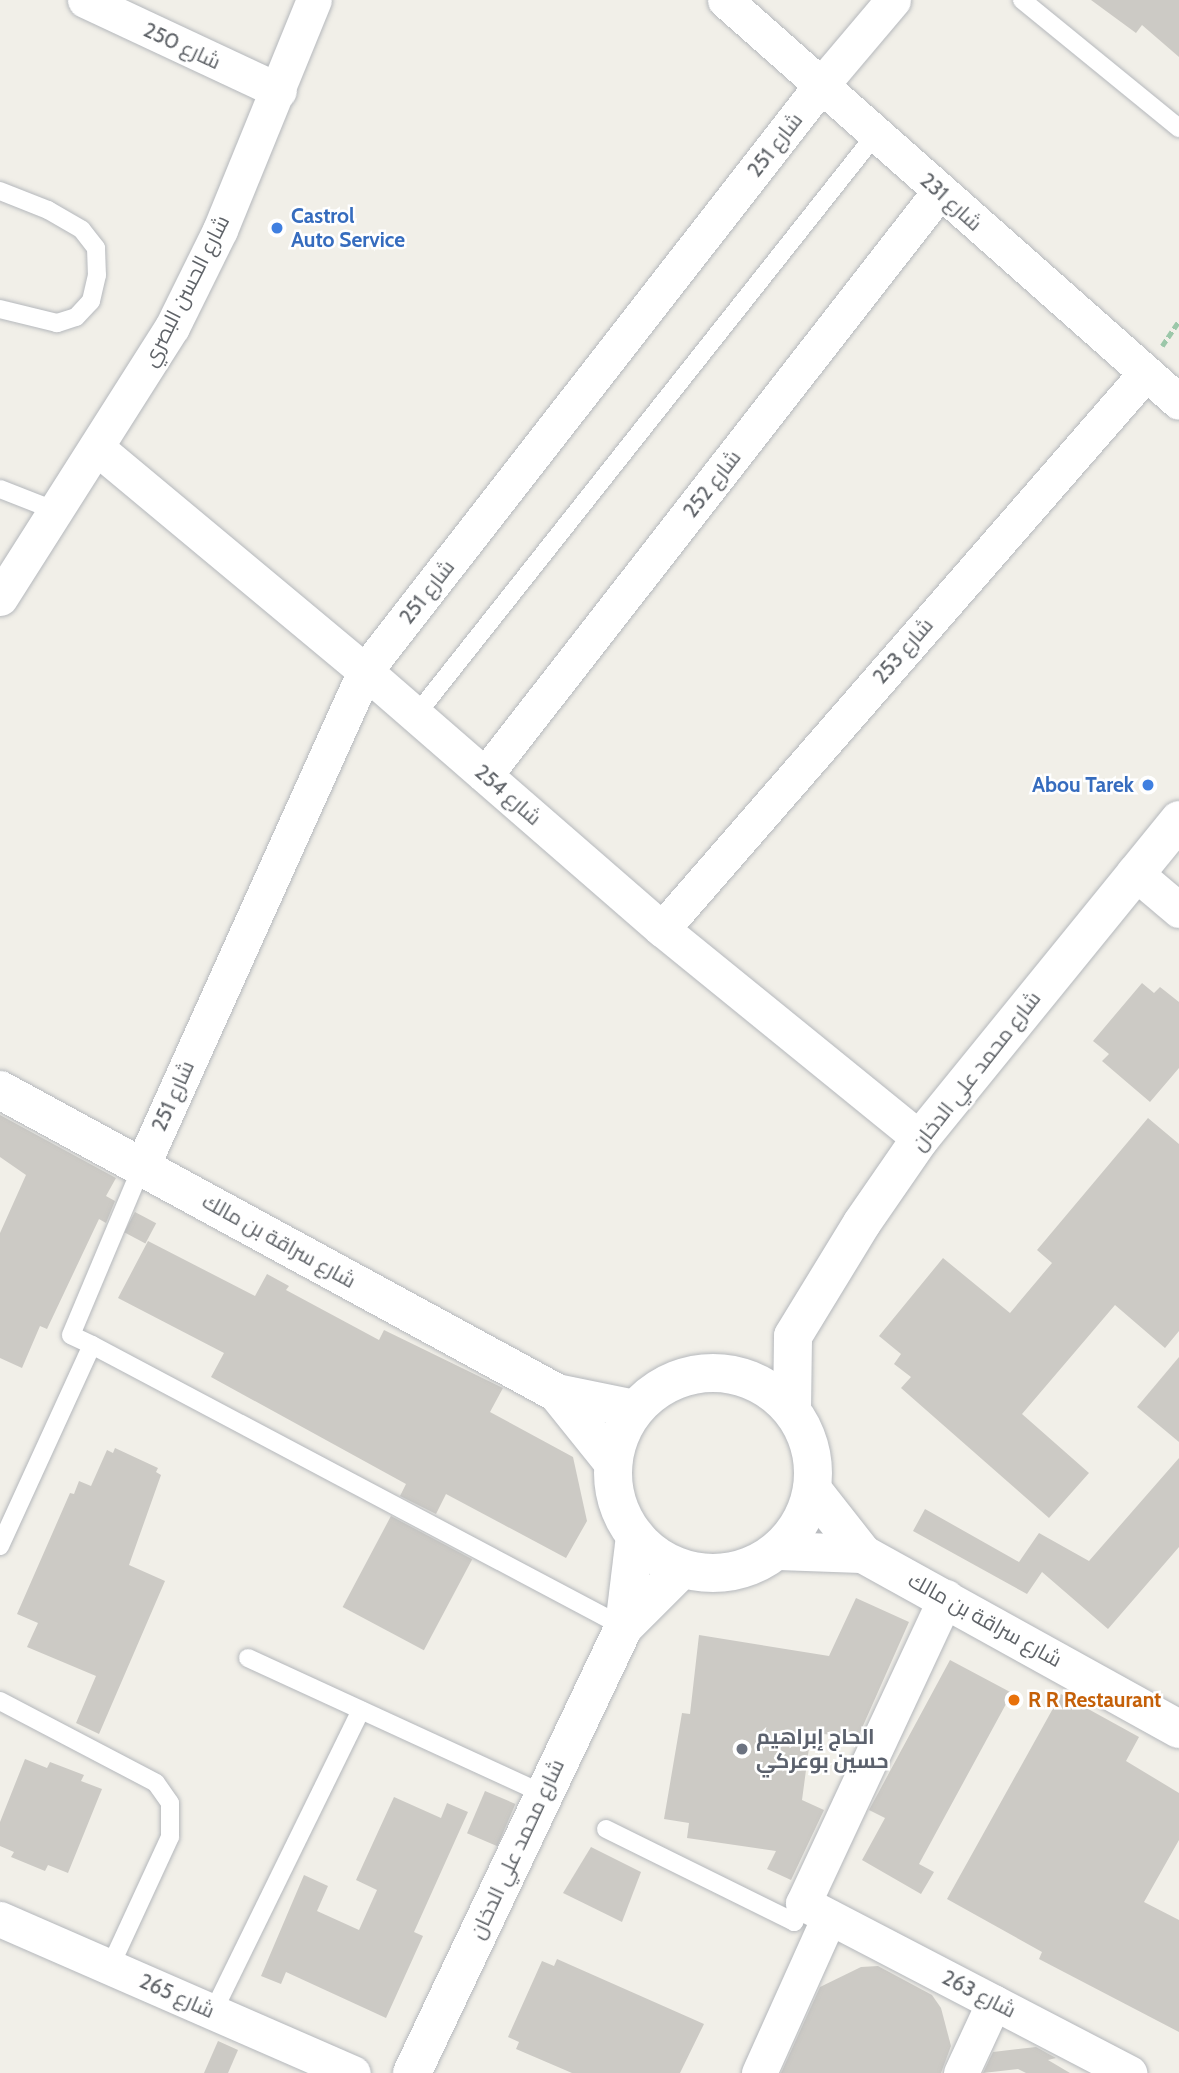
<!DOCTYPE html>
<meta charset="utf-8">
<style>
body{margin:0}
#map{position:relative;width:1179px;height:2073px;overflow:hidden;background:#f1efe8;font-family:Cabin,Cairo,sans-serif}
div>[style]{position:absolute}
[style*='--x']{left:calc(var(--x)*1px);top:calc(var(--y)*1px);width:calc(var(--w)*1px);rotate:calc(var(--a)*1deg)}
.building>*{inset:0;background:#cccac5;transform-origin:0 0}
.path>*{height:4.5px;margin-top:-2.25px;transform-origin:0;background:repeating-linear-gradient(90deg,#9cc7a9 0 7px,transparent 0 10.5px)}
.roads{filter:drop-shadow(0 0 2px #b5b8bc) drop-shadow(0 0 2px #b5b8bc)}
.service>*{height:18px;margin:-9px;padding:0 9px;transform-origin:9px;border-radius:9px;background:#fff}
.minor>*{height:35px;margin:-17.5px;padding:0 17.5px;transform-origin:17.5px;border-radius:17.5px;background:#fff}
.tertiary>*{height:38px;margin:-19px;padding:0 19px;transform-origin:19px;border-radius:19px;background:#fff}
.tertiary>.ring{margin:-19px;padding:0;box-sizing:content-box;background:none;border:38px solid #fff;border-radius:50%}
.dots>*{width:19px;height:19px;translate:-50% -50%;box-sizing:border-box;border:4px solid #fff;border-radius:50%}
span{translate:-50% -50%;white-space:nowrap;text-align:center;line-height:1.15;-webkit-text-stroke:5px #fff;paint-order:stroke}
.street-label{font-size:21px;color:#5f6368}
.shop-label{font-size:21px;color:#366cbe;font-weight:700}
.left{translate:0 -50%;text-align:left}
.right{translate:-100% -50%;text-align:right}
.food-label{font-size:21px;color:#c56008;font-weight:700}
.worship-label{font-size:21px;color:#5b616d;font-weight:700}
</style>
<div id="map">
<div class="building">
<i style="clip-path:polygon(1091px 0,1179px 0,1179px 57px,1142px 25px,1136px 33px)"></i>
<i style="clip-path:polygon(1142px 983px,1154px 993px,1160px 987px,1179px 1002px,1179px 1068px,1150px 1102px,1102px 1061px,1109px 1054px,1093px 1041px)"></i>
<i style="clip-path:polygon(0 1115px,116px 1178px,106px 1196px,115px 1201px,106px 1223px,99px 1219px,47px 1329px,40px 1326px,22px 1368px,0 1358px,0 1233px,26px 1175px,0 1157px)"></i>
<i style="clip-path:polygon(1148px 1118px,1179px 1144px,1179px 1331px,1165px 1348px,1115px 1305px,1022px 1414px,1089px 1473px,1049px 1518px,901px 1388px,911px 1377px,894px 1364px,901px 1354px,879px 1336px,943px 1258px,1010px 1313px,1052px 1263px,1037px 1250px)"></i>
<i style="left:135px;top:1212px;width:24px;height:23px;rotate:28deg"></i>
<i style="clip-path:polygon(148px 1241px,255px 1296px,267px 1274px,289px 1286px,286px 1290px,379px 1340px,384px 1330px,503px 1388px,490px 1412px,573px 1457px,587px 1521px,566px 1558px,446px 1494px,436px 1514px,400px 1496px,406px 1484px,211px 1377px,224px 1353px,118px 1298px)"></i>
<i style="clip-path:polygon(1179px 1357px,1179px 1442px,1137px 1407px)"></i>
<i style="clip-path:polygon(115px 1448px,158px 1468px,156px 1472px,161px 1475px,129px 1565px,165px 1581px,99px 1734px,76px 1723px,96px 1676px,27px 1647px,38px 1623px,17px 1614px,70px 1493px,74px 1494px,79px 1481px,91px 1486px,107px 1450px,113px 1453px)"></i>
<i style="clip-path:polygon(1179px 1458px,1179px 1547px,1108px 1629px,1042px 1572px,1027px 1594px,913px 1531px,925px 1509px,1019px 1562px,1039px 1533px,1089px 1561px)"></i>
<i style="left:391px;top:1516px;width:92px;height:103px;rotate:28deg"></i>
<i style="clip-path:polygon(856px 1598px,909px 1622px,858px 1737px,811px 1733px,802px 1800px,824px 1810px,791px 1880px,767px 1869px,776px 1851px,687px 1838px,689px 1823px,664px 1819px,682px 1713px,690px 1714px,699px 1635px,829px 1656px)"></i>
<i style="clip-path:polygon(950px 1660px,1012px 1693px,919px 1864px,934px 1872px,921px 1894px,862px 1860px,885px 1818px,869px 1810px)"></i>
<i style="clip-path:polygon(1061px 1694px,1139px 1737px,1126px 1761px,1179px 1793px,1179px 1840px,1144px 1902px,1179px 1920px,1179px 2032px,1039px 1959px,1042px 1952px,947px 1899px)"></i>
<i style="clip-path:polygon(25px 1759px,47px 1768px,50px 1762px,84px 1775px,81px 1781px,102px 1789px,68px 1873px,48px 1865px,45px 1871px,11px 1857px,14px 1852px,0 1846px,0 1822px)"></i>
<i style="left:485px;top:1791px;width:33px;height:46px;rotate:23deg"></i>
<i style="clip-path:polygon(394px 1797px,441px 1818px,447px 1803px,468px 1812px,414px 1932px,423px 1936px,386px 2018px,286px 1972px,281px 1984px,261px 1976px,304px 1875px,328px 1886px,317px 1911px,359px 1930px,377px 1890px,356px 1880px)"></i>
<i style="clip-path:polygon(591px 1847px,641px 1872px,622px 1922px,563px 1893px)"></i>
<i style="clip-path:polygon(557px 1959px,704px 2024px,680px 2073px,572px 2073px,516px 2049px,519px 2042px,508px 2037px,542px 1961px,554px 1966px)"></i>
<i style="clip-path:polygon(878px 1966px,932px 1995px,941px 2008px,951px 2046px,941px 2073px,781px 2073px,820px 1987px,861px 1967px)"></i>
<i style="clip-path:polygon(218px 2041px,238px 2050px,228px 2073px,204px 2073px)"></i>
<i style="clip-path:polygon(1036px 2047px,1056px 2058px,1048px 2060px,1070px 2073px,1026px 2073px,1018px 2069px,983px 2073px,993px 2052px)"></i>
</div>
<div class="path">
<i style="--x:1162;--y:346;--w:30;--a:-56"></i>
</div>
<div class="roads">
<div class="service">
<i style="--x:1022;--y:0;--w:203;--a:39.2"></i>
<i style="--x:0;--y:191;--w:52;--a:21.6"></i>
<i style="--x:48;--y:210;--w:39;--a:30"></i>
<i style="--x:82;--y:230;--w:23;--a:52"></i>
<i style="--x:96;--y:248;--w:27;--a:88"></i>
<i style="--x:97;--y:275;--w:27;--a:103"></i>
<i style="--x:91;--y:301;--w:22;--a:133"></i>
<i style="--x:76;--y:317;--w:20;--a:162"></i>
<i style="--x:57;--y:323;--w:59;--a:-166.2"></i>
<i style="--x:0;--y:489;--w:60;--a:21.4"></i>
<i style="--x:416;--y:715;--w:741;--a:-51.63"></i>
<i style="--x:92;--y:1345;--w:602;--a:27.93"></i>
<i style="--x:0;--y:1546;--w:221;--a:-65.4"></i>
<i style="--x:92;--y:1345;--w:23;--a:-155"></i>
<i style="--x:71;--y:1335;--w:183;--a:-67.2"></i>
<i style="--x:248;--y:1658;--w:324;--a:24.7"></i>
<i style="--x:0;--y:1701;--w:176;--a:27.7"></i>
<i style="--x:156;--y:1783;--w:24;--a:55"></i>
<i style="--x:170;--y:1803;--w:34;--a:90"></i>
<i style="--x:170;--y:1837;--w:143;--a:114.8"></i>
<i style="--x:606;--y:1829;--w:210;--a:26.3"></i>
<i style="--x:794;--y:1922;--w:21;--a:-65"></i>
<i style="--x:213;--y:2012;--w:336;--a:-63.9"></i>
</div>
<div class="minor">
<i style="--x:85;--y:0;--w:214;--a:25.1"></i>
<i style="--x:725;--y:0;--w:606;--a:41.52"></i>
<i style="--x:97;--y:448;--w:349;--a:39.8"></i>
<i style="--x:365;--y:671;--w:393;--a:41"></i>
<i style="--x:662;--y:929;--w:333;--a:39.1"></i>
<i style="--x:0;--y:598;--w:321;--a:-57.6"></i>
<i style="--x:172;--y:327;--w:108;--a:-63.7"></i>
<i style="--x:220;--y:230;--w:248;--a:-67.8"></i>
<i style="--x:485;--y:775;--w:739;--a:-52.09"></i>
<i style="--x:1134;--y:872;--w:59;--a:40.2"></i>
<i style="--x:662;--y:929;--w:736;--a:-48.97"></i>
<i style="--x:142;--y:1166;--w:543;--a:-65.75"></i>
<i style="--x:365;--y:671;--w:744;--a:-52.1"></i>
<i style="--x:822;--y:84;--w:110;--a:-49.8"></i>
<i style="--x:946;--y:1597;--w:338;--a:115"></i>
<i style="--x:803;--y:1903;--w:368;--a:27.5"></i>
<i style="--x:0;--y:1919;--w:385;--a:23.6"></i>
<i style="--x:759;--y:2073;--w:171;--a:-65.8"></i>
<i style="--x:961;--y:2073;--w:78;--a:-65.1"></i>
</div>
<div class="tertiary">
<i style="--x:0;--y:1090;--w:634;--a:28.55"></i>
<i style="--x:557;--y:1393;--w:80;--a:11.6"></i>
<i class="ring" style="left:613px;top:1373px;width:162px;height:162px"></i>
<i style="--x:557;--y:1393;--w:90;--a:51.3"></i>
<i style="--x:792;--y:1410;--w:74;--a:-89.2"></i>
<i style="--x:793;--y:1336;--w:132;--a:-58.6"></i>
<i style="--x:862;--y:1223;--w:102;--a:-55.4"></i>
<i style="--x:920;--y:1139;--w:411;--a:-50.9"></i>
<i style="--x:812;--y:1489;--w:83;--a:51.9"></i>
<i style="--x:863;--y:1554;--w:361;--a:29"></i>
<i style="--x:777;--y:1551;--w:86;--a:2"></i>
<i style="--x:624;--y:1627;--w:92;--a:-83.1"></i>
<i style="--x:412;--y:2073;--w:494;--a:-64.6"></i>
<i style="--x:624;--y:1627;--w:82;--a:-45"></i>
</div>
</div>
<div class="dots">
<i style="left:277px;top:228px;background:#3f7fe0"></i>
<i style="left:1148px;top:785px;background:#3f7fe0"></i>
<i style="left:1014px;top:1700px;background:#e8710a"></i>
<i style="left:742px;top:1749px;background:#6b7280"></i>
</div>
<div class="street-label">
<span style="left:182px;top:46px;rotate:25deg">شارع 250</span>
<span style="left:775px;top:145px;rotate:-52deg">شارع 251</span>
<span style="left:951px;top:202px;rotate:42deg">شارع 231</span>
<span style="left:186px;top:291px;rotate:-63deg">شارع الحسن البصري</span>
<span style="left:712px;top:484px;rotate:-52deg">شارع 252</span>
<span style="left:427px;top:592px;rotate:-52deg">شارع 251</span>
<span style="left:903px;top:651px;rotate:-49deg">شارع 253</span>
<span style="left:508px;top:795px;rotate:41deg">شارع 254</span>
<span style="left:976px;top:1071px;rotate:-52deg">شارع محمد علي الدخان</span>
<span style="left:173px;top:1096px;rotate:-66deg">شارع 251</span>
<span style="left:279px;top:1241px;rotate:29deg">شارع سراقة بن مالك</span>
<span style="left:985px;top:1620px;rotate:29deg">شارع سراقة بن مالك</span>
<span style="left:517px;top:1849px;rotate:-65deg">شارع محمد علي الدخان</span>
<span style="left:979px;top:1994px;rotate:27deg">شارع 263</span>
<span style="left:177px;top:1996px;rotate:24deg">شارع 265</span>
</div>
<div class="shop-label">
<span class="left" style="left:291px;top:228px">Castrol<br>Auto Service</span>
<span class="right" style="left:1134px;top:785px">Abou Tarek</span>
</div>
<div class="food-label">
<span class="left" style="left:1028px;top:1700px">R R Restaurant</span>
</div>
<div class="worship-label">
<span class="left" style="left:756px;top:1749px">الحاج إبراهيم<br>حسين بوعركي</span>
</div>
</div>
